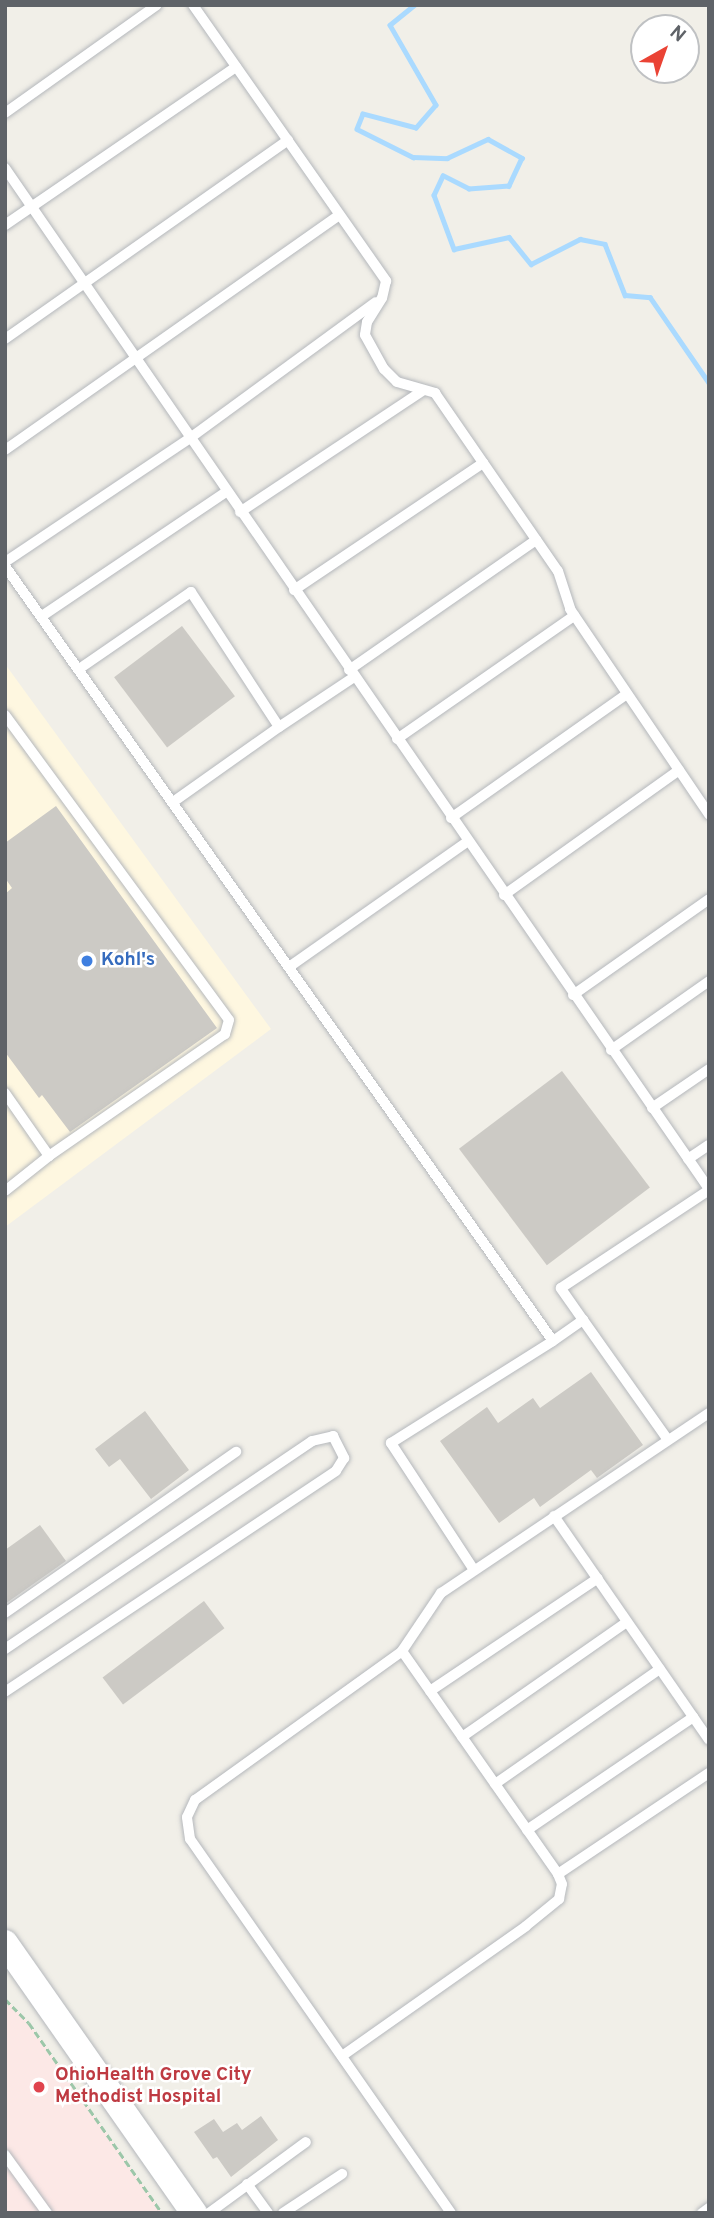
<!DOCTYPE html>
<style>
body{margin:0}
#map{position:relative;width:714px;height:2218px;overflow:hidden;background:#f1efe8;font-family:Overpass,sans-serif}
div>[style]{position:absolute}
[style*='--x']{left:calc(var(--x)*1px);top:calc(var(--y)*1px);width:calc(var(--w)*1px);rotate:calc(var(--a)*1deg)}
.commercial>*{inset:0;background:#fef7e0}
.medical>*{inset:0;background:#fce8e6}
.stream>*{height:4.5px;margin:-2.25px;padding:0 2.25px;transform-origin:2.25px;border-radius:2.25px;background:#aadaff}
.building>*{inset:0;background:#cccac5;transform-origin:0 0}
.path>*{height:2.5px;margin-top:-1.25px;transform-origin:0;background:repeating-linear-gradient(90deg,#9cc7a9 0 7px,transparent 0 10.5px)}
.roads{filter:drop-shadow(0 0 2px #b5b8bc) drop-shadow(0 0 2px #b5b8bc)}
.service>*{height:10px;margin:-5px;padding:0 5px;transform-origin:5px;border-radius:5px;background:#fff}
.secondary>*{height:26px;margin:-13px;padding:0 13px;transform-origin:13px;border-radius:13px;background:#fff}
.dots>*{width:19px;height:19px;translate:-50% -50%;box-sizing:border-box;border:4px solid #fff;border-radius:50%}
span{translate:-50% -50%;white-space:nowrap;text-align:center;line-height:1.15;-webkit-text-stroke:5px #fff;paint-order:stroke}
.shop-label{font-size:19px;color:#366cbe;font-weight:700}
.left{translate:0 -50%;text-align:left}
.health-label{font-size:19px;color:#be3a42;font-weight:700}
.frame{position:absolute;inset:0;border:7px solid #5f6368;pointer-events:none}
.north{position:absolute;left:630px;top:14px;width:70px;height:70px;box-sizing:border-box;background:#fff;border:2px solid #bfc1c3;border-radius:50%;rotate:40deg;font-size:19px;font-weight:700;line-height:28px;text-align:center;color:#5f6368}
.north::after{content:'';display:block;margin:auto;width:24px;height:32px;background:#ea4335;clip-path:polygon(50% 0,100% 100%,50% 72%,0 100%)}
</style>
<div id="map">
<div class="commercial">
<i style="clip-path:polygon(5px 664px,271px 1029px,5px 1227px)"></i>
</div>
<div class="medical">
<i style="clip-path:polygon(5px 1999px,29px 2023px,162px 2213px,5px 2213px)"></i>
</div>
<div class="stream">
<i style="--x:415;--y:5;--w:32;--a:141"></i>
<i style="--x:390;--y:25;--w:92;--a:60.1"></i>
<i style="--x:436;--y:105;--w:30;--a:131"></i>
<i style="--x:416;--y:128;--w:55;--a:-165.2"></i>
<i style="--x:363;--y:114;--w:16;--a:112"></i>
<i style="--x:357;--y:129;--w:63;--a:26.6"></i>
<i style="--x:413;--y:157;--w:34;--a:2"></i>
<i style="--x:447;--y:158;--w:45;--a:-24.9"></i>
<i style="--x:488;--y:139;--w:39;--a:29"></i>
<i style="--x:522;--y:158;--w:31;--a:115"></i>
<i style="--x:509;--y:186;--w:40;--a:175.7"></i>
<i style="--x:469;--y:189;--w:29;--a:-153"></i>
<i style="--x:443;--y:176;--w:21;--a:115"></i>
<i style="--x:434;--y:195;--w:58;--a:69.7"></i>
<i style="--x:454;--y:249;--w:56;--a:-12.3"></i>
<i style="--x:509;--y:237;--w:35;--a:51"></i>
<i style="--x:531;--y:264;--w:55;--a:-27"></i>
<i style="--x:580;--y:239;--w:25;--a:11"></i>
<i style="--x:605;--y:244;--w:55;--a:68.6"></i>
<i style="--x:625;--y:295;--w:25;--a:5"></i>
<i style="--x:650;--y:297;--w:104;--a:55.5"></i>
</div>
<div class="building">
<i style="left:182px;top:626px;width:88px;height:85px;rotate:53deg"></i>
<i style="clip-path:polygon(56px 806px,217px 1028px,70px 1132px,42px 1095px,39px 1098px,5px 1052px,5px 894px,12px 888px,5px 878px,5px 843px)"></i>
<i style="left:562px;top:1071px;width:146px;height:129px;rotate:53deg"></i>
<i style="clip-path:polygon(591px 1372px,643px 1445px,597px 1478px,591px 1470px,540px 1507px,534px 1498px,499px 1523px,440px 1441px,487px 1407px,498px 1423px,533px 1398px,540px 1408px)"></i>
<i style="clip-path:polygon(145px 1411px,189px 1470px,151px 1499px,120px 1459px,109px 1467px,95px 1449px)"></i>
<i style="clip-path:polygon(40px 1525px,66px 1561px,5px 1604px,5px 1550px)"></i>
<i style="left:204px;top:1601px;width:34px;height:127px;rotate:53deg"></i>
<i style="clip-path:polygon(261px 2116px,278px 2140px,231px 2177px,217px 2157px,213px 2159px,194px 2132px,214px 2119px,223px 2132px,237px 2123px,242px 2130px)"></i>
</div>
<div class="path">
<i style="--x:5;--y:1999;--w:34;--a:45"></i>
<i style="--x:29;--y:2023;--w:232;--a:55"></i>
</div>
<div class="roads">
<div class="service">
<i style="--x:193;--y:5;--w:337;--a:55"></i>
<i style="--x:386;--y:281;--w:17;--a:103"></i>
<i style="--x:382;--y:298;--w:28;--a:122"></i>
<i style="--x:367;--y:322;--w:13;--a:99"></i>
<i style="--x:365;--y:335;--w:39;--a:61"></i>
<i style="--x:384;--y:369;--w:18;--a:45"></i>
<i style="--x:397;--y:382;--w:40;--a:16"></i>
<i style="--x:435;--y:393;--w:216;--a:55.4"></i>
<i style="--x:558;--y:571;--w:40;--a:72"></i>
<i style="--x:570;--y:609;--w:248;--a:55.9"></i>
<i style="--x:5;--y:113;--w:186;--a:-35.4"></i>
<i style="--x:5;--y:168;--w:1240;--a:55.41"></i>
<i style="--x:5;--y:225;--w:280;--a:-34.4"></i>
<i style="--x:5;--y:339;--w:346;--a:-35.1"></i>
<i style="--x:5;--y:450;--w:408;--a:-35.1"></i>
<i style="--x:240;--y:512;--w:219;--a:-33.6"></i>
<i style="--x:5;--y:562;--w:223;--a:-33.8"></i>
<i style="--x:190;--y:438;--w:230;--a:-36.2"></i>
<i style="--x:5;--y:566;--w:949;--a:54.74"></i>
<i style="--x:553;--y:1341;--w:37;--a:-35"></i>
<i style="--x:583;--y:1320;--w:147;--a:54.7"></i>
<i style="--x:294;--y:590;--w:228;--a:-33.9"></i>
<i style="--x:42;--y:616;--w:223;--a:-34"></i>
<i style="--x:79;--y:669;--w:136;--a:-34.5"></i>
<i style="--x:191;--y:592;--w:161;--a:56.9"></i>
<i style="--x:279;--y:727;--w:130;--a:144.7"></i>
<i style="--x:349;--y:670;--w:228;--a:-34.8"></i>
<i style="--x:5;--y:715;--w:378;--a:53.7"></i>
<i style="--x:229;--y:1020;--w:15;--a:106"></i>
<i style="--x:225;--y:1034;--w:214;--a:145.3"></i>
<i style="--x:279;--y:727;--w:90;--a:-33.7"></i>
<i style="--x:397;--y:739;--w:216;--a:-34.8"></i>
<i style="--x:451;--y:818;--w:215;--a:-35.2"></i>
<i style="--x:504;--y:895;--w:215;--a:-35.5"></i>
<i style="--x:289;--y:967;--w:218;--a:-35.1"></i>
<i style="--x:573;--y:995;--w:166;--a:-35.2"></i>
<i style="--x:611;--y:1050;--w:120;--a:-35.1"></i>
<i style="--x:5;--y:1093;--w:77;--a:55.1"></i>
<i style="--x:49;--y:1156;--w:56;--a:141.5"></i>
<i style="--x:652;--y:1108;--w:69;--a:-34.4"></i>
<i style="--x:688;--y:1159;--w:25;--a:-34"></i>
<i style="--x:583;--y:1320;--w:39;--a:-125"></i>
<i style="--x:561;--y:1288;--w:178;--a:-33.5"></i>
<i style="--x:554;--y:1516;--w:272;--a:55.3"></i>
<i style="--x:474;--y:1570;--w:152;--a:-123.2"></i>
<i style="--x:391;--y:1443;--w:191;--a:-32.2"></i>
<i style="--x:5;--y:1613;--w:282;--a:-34.9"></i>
<i style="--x:5;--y:1649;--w:371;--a:-34.1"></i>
<i style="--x:312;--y:1441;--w:22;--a:-13"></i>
<i style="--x:333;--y:1436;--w:25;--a:63"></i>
<i style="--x:344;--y:1458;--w:15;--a:122"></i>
<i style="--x:336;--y:1471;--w:398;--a:146.3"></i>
<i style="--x:402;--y:1651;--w:272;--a:55"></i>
<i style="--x:558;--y:1874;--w:182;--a:-33.8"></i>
<i style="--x:430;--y:1691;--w:202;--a:-33.9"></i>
<i style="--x:462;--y:1737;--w:201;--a:-34.9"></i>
<i style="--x:495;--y:1784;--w:201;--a:-34.9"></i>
<i style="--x:527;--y:1830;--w:201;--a:-34.2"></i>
<i style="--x:342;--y:2056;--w:225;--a:-35.2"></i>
<i style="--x:526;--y:1926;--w:43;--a:-39.3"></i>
<i style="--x:559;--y:1899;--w:15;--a:-79"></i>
<i style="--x:562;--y:1884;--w:11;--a:-112"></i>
<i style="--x:5;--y:2155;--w:72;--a:54.1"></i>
<i style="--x:247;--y:2184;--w:36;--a:54"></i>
<i style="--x:209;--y:2213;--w:120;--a:-36.2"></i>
<i style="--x:283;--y:2213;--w:71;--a:-33.5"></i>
<i style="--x:451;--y:2213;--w:456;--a:-124.9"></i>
<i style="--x:190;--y:1839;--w:22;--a:-98"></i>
<i style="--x:187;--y:1817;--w:19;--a:-65"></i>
<i style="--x:195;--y:1800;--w:255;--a:-35.7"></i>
<i style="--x:402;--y:1651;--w:70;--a:-56.1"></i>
<i style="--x:441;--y:1593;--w:323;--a:-33.9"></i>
<i style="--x:702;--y:2213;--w:9;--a:-36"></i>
</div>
<div class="secondary">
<i style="--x:5;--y:1943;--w:330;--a:55"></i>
</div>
</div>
<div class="dots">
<i style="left:87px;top:961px;background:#3f7fe0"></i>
<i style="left:39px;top:2087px;background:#e0444e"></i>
</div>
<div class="shop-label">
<span class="left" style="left:101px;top:961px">Kohl's</span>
</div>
<div class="health-label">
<span class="left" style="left:55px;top:2087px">OhioHealth Grove City<br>Methodist Hospital</span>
</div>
<div class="frame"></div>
<div class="north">N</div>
</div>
